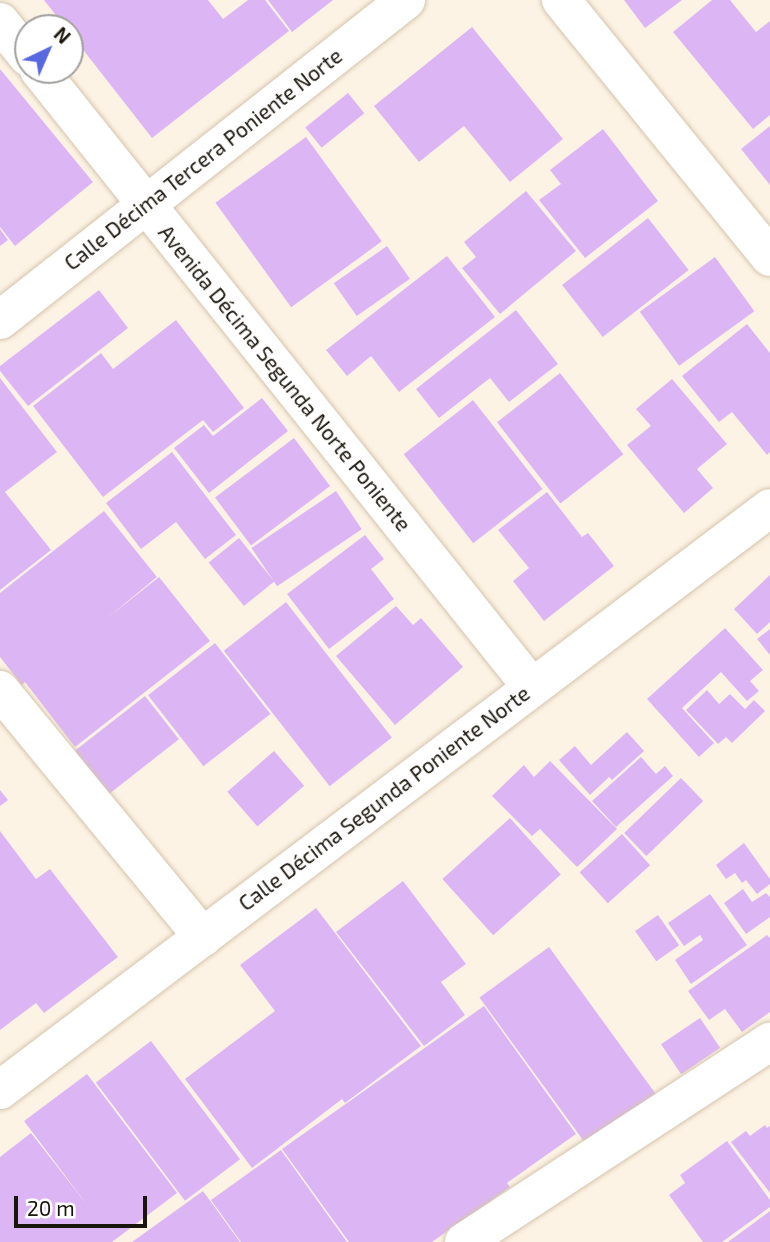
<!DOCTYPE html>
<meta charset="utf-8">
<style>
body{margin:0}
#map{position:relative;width:770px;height:1242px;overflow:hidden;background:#fdf3e4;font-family:"Exo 2",sans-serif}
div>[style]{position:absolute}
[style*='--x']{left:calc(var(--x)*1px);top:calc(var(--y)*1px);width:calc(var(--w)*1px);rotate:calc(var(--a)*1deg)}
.building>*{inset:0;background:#dcb6f4;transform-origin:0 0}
.roads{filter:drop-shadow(0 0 2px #d4c4ad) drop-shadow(0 0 2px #d4c4ad)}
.minor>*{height:38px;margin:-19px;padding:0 19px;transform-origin:19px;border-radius:19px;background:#fff}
span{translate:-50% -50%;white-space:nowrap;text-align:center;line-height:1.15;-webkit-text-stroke:7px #fff;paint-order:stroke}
.street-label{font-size:21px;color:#1a150c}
.north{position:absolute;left:14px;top:14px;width:70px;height:70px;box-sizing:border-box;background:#fff;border:2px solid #a3a19e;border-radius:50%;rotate:44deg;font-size:19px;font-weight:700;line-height:28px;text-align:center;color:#1a150c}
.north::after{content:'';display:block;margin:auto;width:24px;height:32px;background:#5869e0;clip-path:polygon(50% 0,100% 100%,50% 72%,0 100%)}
.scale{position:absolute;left:14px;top:1196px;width:133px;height:32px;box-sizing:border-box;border:4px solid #1a150c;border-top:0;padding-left:9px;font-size:21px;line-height:24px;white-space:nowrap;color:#1a150c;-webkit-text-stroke:5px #fff;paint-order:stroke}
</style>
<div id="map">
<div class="building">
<i style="clip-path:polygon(44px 0,208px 0,223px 19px,248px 0,265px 0,289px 31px,152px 138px,70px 33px,70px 28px,66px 28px)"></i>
<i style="clip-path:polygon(268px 0,333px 0,292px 32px)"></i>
<i style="clip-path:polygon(624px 0,682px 0,645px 28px)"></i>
<i style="clip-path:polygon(712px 0,730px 0,756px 32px,770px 21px,770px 115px,753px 129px,673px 32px)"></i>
<i style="clip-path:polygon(472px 27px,563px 139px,510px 182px,464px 126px,419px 162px,374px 106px)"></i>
<i style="clip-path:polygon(0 69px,93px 182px,15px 246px,0 227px)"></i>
<i style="left:348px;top:93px;width:26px;height:55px;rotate:51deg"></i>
<i style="clip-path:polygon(770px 126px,770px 185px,741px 149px)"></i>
<i style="clip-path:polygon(603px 129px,658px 201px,585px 258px,539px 200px,561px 184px,550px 170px)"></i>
<i style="left:306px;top:137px;width:129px;height:112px;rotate:54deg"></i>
<i style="clip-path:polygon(526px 191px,576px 251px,500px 314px,462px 268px,476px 257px,464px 242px)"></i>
<i style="left:648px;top:218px;width:66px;height:109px;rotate:52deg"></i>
<i style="clip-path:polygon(0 229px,8px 240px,0 246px)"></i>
<i style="left:387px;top:246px;width:40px;height:65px;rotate:55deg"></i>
<i style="clip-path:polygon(447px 256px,495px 317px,399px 392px,371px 356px,347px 376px,326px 350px)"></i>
<i style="left:715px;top:257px;width:67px;height:93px;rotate:54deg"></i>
<i style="clip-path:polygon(99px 290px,128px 328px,28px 406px,0 371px,0 366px)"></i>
<i style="clip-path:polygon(516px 310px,558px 364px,509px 402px,490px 378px,439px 418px,416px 389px)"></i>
<i style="clip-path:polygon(176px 320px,244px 408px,213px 432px,203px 420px,103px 497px,33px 406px,101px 353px,113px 369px)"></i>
<i style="clip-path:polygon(747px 324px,770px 353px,770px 452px,767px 455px,732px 412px,719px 422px,682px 376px)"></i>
<i style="left:560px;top:373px;width:103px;height:80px;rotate:52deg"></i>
<i style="clip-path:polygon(0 378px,57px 452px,5px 492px,51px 550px,0 590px)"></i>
<i style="clip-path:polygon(672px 379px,727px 444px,697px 469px,713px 488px,684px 513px,627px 445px,651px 426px,636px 409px)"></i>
<i style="clip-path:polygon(262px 398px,288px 431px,209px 493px,174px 448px,204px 425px,213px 436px)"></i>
<i style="left:473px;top:400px;width:113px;height:88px;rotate:52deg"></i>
<i style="left:294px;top:438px;width:60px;height:99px;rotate:53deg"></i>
<i style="clip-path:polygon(172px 452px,236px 535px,205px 559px,176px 522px,141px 549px,106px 503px)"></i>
<i style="left:336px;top:491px;width:46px;height:102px;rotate:56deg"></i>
<i style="clip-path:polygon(547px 492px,582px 537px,588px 533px,614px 566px,544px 621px,513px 581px,529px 568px,498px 530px)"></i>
<i style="clip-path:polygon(104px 511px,157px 577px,106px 619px,159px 577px,210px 641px,75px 747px,25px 682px,22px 685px,0 657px,0 593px)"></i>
<i style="clip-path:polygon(365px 535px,384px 559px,371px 569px,394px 599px,329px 649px,287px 594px)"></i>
<i style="left:239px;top:538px;width:56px;height:39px;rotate:51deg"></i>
<i style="clip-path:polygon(770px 575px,770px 622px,757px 634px,734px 609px)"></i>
<i style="left:286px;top:602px;width:172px;height:79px;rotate:52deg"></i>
<i style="clip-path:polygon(396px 606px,413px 625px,421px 618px,463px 667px,395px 725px,336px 656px)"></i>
<i style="clip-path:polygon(725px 628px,763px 670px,750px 681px,759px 691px,747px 701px,721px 672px,682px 708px,714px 743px,699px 757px,647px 699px)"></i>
<i style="clip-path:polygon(770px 629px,770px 655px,757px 639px)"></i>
<i style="left:215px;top:643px;width:90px;height:85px;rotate:52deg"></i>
<i style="clip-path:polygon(707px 690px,719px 704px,730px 694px,745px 709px,754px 700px,765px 711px,732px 743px,726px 737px,718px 744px,686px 710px)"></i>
<i style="left:145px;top:696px;width:55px;height:89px;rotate:52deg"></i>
<i style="clip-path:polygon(627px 732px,644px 751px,612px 780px,609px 777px,590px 795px,559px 760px,575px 746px,591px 765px)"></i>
<i style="left:274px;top:751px;width:46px;height:62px;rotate:49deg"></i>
<i style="clip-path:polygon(641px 757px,656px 774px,665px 766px,673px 776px,616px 827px,592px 801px)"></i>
<i style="clip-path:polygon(550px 761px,617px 829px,577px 867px,540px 829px,532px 836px,492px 796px,524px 765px,534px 777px)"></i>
<i style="left:681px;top:778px;width:32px;height:79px;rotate:46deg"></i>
<i style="clip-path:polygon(0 790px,8px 800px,0 806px)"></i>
<i style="left:510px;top:818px;width:76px;height:91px;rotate:48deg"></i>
<i style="clip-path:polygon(0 831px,36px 879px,50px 869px,118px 957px,44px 1013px,36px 1003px,0 1030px)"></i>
<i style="left:622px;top:834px;width:42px;height:57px;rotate:48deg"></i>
<i style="clip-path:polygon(744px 843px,770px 879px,770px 884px,757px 894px,746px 880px,742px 883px,735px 873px,726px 879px,716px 865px)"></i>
<i style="clip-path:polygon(403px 881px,466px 964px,441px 982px,465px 1015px,424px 1046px,336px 932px)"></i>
<i style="clip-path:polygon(743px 889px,752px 902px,766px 893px,770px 897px,770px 917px,746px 934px,724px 903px)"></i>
<i style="clip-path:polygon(710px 894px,747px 945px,691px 984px,675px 960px,703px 940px,700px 935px,684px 946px,668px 923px)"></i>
<i style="clip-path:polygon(316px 908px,421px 1046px,345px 1103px,342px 1099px,252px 1168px,185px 1079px,275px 1011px,240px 965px)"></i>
<i style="left:658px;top:915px;width:37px;height:28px;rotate:55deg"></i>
<i style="clip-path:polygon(767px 935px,770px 938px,770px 1012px,742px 1032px,725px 1009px,709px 1020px,688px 991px)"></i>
<i style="left:549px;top:947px;width:182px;height:86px;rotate:54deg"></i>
<i style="clip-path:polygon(484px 1006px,576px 1134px,507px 1183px,510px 1187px,432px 1242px,349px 1242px,282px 1149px)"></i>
<i style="left:700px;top:1018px;width:36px;height:47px;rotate:56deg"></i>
<i style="left:151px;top:1041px;width:148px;height:69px;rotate:53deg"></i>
<i style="clip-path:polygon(87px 1074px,177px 1193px,112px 1242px,0 1242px,0 1157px,31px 1133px,88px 1206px,24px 1121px)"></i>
<i style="clip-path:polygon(765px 1125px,767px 1128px,770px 1126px,770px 1193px,731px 1142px,746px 1131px,750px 1136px)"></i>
<i style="clip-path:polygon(727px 1141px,770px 1200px,770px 1207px,722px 1242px,703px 1242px,669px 1195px,685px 1183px,680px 1175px)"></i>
<i style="clip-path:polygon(281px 1150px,347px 1242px,241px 1242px,211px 1200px)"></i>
<i style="clip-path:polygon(203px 1191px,240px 1242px,132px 1242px)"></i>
<i style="clip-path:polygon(770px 1211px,770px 1242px,728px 1242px)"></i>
</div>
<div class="roads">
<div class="minor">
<i style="--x:561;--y:0;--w:331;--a:50.9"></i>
<i style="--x:0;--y:22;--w:45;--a:51.3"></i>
<i style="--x:39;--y:70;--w:788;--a:51.39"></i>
<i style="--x:0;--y:320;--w:517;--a:-38.24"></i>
<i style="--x:0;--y:690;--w:320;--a:50.6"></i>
<i style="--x:0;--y:1090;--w:965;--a:-37.08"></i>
<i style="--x:464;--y:1242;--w:366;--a:-33.2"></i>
</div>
</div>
<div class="street-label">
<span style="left:203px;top:159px;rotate:-38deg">Calle Décima Tercera Poniente Norte</span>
<span style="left:285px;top:378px;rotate:51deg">Avenida Décima Segunda Norte Poniente</span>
<span style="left:384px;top:798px;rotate:-37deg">Calle Décima Segunda Poniente Norte</span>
</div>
<div class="north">N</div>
<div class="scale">20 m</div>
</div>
